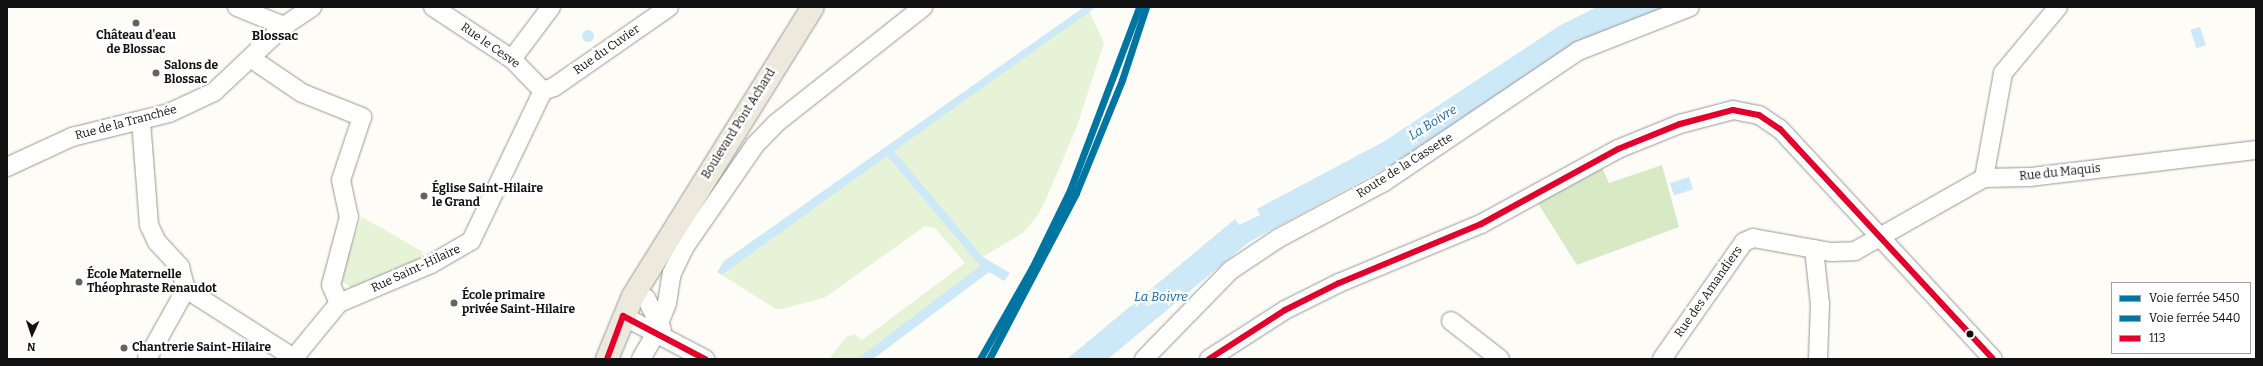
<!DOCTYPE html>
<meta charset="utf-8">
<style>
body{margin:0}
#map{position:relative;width:2263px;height:366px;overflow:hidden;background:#fdfcf7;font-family:Bitter,serif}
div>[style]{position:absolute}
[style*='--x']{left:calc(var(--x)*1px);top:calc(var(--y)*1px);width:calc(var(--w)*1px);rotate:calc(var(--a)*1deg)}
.green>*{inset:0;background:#e7f3d7}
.forest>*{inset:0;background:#d8eac5}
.water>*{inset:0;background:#cde8f7;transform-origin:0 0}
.round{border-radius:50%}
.roads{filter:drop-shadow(0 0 1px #979795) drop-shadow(0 0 1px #979795)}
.minor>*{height:18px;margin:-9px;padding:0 9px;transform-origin:9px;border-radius:9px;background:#fffffe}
.major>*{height:22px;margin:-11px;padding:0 11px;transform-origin:11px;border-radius:11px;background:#ede9dc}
.bus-1>*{height:6px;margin:-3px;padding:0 3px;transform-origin:3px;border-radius:3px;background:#e4002b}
.rail-1>*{height:7px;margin:-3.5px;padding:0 3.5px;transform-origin:3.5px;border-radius:3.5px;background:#0075a1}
.rail-2>*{height:7px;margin:-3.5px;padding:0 3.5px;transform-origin:3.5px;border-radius:3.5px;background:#0075a1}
.dots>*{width:11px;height:11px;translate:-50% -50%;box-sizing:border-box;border:2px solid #fff;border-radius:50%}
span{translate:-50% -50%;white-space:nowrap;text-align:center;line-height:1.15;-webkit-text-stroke:4px #fff;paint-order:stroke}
.poi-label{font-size:12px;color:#111;font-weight:700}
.left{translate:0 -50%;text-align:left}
.street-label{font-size:12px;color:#111}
.neighbourhood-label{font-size:13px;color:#111;font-weight:700}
.water-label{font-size:13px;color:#1768a6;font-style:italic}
.frame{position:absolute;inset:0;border:8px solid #111;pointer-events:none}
.legend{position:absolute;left:2111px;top:282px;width:140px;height:72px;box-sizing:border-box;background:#fff;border:1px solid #a0a0a0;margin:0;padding:5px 7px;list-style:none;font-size:12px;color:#111}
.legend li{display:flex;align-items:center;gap:8px;height:20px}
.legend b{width:20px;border:1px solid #a0a0a0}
.north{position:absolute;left:12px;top:314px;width:40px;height:40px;-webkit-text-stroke:3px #fff;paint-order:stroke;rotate:183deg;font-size:11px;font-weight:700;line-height:16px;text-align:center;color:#111}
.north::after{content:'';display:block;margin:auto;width:14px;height:18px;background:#111;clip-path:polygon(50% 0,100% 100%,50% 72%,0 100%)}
</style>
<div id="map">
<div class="green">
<i style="clip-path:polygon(1089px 11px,1104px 43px,1077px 126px,1047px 197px,1038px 215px,1023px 233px,983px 257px,893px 151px)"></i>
<i style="clip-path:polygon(887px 156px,980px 266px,857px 359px,829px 359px,846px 337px,855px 334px,862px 340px,965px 263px,935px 228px,925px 226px,824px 298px,781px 309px,776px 309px,722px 275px)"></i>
<i style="clip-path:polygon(362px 217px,423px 252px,419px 260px,354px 290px,339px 279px)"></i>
</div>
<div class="forest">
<i style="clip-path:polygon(1662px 165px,1679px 227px,1577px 265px,1537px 202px,1602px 167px,1609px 183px)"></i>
</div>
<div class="water">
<i style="clip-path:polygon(1084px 7px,1096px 7px,894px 151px,983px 257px,1010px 273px,1004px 281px,989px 272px,873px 359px,857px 359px,980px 266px,887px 156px,722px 275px,717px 272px,724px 261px)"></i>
<i style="clip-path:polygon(1597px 7px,1666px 7px,1592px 36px,1393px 164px,1249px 242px,1108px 359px,1067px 359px,1235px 219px,1239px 225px,1260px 215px,1257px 209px,1383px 142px,1559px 26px)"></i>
<i style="left:2200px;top:27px;width:19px;height:10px;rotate:72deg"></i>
<i class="round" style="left:582px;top:30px;width:12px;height:12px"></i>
<i style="left:1689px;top:177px;width:13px;height:20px;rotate:72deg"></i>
</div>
<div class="roads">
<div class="minor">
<i style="--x:237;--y:7;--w:51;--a:22"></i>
<i style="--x:433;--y:7;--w:95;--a:33.4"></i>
<i style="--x:512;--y:59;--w:45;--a:45.9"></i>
<i style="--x:252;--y:59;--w:60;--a:34.2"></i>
<i style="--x:302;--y:93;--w:65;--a:21.8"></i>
<i style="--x:362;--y:117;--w:66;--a:108.4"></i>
<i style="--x:341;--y:180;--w:38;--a:78"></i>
<i style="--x:349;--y:217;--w:70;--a:104.8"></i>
<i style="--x:331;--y:285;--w:20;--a:66"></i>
<i style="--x:512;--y:59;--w:65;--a:-53.1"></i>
<i style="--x:543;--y:91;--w:12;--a:-20"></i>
<i style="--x:554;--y:87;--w:140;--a:-34.8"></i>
<i style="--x:141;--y:121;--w:104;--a:85.6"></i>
<i style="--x:149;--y:225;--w:19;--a:65"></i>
<i style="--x:157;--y:242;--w:34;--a:47"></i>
<i style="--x:180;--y:267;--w:23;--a:75"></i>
<i style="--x:7;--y:167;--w:72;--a:-24.8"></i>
<i style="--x:72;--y:137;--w:100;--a:-13.9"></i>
<i style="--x:169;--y:113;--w:50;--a:-25"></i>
<i style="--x:214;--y:92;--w:96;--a:-43.3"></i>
<i style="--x:284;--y:26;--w:34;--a:-34"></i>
<i style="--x:1984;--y:178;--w:107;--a:-79.7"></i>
<i style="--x:2003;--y:73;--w:86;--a:-50.2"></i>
<i style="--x:1814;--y:249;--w:55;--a:83.8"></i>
<i style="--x:1820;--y:304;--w:55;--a:92.1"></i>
<i style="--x:186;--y:289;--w:128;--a:32.6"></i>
<i style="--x:646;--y:298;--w:35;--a:63"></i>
<i style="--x:623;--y:316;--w:93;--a:27.7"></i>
<i style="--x:1451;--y:321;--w:62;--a:37.8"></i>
<i style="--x:147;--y:359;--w:80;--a:-60.9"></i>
<i style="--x:293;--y:359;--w:72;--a:-50.6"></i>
<i style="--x:339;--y:303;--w:100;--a:-23"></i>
<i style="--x:431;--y:264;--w:46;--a:-29.9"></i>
<i style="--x:471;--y:241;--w:166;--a:-64.4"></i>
<i style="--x:641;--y:359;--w:24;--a:-60"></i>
<i style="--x:653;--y:338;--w:38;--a:-68"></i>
<i style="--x:667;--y:303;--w:30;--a:-81"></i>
<i style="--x:672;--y:273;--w:28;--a:-64"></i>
<i style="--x:684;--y:248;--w:125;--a:-55.4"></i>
<i style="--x:755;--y:145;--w:29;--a:-46"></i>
<i style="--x:775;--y:124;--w:189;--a:-38.3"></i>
<i style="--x:1144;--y:359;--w:124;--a:-45.7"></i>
<i style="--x:1231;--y:270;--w:58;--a:-33.7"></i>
<i style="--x:1279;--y:238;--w:119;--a:-28.1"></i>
<i style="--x:1384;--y:182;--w:234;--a:-34"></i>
<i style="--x:1578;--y:51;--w:120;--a:-21.4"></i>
<i style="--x:1209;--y:359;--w:90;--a:-32.8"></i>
<i style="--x:1285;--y:310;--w:60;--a:-26.6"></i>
<i style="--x:1339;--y:283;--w:154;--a:-22.6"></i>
<i style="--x:1481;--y:224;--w:156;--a:-28.7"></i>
<i style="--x:1618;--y:149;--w:67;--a:-22"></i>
<i style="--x:1680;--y:124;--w:55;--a:-14.8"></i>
<i style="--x:1733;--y:110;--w:26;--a:11"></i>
<i style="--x:1759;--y:115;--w:25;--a:34"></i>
<i style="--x:1780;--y:129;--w:313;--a:47.2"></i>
<i style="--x:1662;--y:359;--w:143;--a:-55"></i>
<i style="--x:1744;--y:242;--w:10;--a:-24"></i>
<i style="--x:1753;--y:238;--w:79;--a:10.2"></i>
<i style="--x:1831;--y:252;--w:24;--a:-2"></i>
<i style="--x:1855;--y:251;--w:148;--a:-29.5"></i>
<i style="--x:1984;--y:178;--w:46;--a:-1.2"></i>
<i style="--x:2030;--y:177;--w:228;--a:-6.8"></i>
</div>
<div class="major">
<i style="--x:607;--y:359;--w:68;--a:-67.6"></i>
<i style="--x:633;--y:296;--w:340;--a:-58.1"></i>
</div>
</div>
<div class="bus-1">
<i style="--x:607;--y:359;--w:46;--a:-69.6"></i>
<i style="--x:623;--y:316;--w:93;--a:27.7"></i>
<i style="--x:1209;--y:359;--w:90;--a:-32.8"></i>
<i style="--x:1285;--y:310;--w:60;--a:-26.6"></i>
<i style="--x:1339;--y:283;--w:154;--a:-22.6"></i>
<i style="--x:1481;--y:224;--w:156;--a:-28.7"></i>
<i style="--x:1618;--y:149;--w:67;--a:-22"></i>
<i style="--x:1680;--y:124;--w:55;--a:-14.8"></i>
<i style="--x:1733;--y:110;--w:26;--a:11"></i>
<i style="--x:1759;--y:115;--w:25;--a:34"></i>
<i style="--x:1780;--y:129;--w:313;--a:47.2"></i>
</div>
<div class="rail-1">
<i style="--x:980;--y:359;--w:105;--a:-60.3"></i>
<i style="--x:1032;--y:268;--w:87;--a:-64"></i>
<i style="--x:1070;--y:190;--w:196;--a:-69.3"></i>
</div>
<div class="rail-2">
<i style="--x:989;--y:359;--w:187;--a:-62.3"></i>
<i style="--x:1076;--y:193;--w:122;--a:-67.8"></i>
<i style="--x:1122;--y:80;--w:77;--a:-71.8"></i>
</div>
<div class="dots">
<i style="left:136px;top:23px;background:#646362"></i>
<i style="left:156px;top:73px;background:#646362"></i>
<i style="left:424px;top:196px;background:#646362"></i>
<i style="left:79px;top:282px;background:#646362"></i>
<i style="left:454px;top:303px;background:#646362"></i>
<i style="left:1970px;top:334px;background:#111"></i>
<i style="left:124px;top:348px;background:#646362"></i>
</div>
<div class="poi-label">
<span style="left:136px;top:43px">Château d'eau<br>de Blossac</span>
<span class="left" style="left:164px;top:73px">Salons de<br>Blossac</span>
<span class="left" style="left:432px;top:196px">Église Saint-Hilaire<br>le Grand</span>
<span class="left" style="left:87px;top:282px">École Maternelle<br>Théophraste Renaudot</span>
<span class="left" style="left:462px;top:303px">École primaire<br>privée Saint-Hilaire</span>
<span class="left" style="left:132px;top:348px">Chantrerie Saint-Hilaire</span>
</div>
<div class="street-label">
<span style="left:490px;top:46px;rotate:35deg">Rue le Cesve</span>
<span style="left:607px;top:50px;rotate:-35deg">Rue du Cuvier</span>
<span style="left:126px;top:123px;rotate:-15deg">Rue de la Tranchée</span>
<span style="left:739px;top:124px;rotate:-58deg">Boulevard Pont Achard</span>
<span style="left:1405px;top:166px;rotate:-32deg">Route de la Cassette</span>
<span style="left:2060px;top:173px;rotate:-6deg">Rue du Maquis</span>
<span style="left:416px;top:269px;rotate:-25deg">Rue Saint-Hilaire</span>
<span style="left:1709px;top:292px;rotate:-55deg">Rue des Amandiers</span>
</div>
<div class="neighbourhood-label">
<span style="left:275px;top:36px">Blossac</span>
</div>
<div class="water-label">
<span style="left:1433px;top:123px;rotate:-32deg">La Boivre</span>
<span style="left:1161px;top:297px">La Boivre</span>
</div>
<div class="frame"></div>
<ul class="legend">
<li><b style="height:5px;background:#0075a1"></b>Voie ferrée 5450</li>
<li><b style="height:5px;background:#0075a1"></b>Voie ferrée 5440</li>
<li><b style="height:5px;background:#e4002b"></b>113</li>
</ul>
<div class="north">N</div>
</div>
